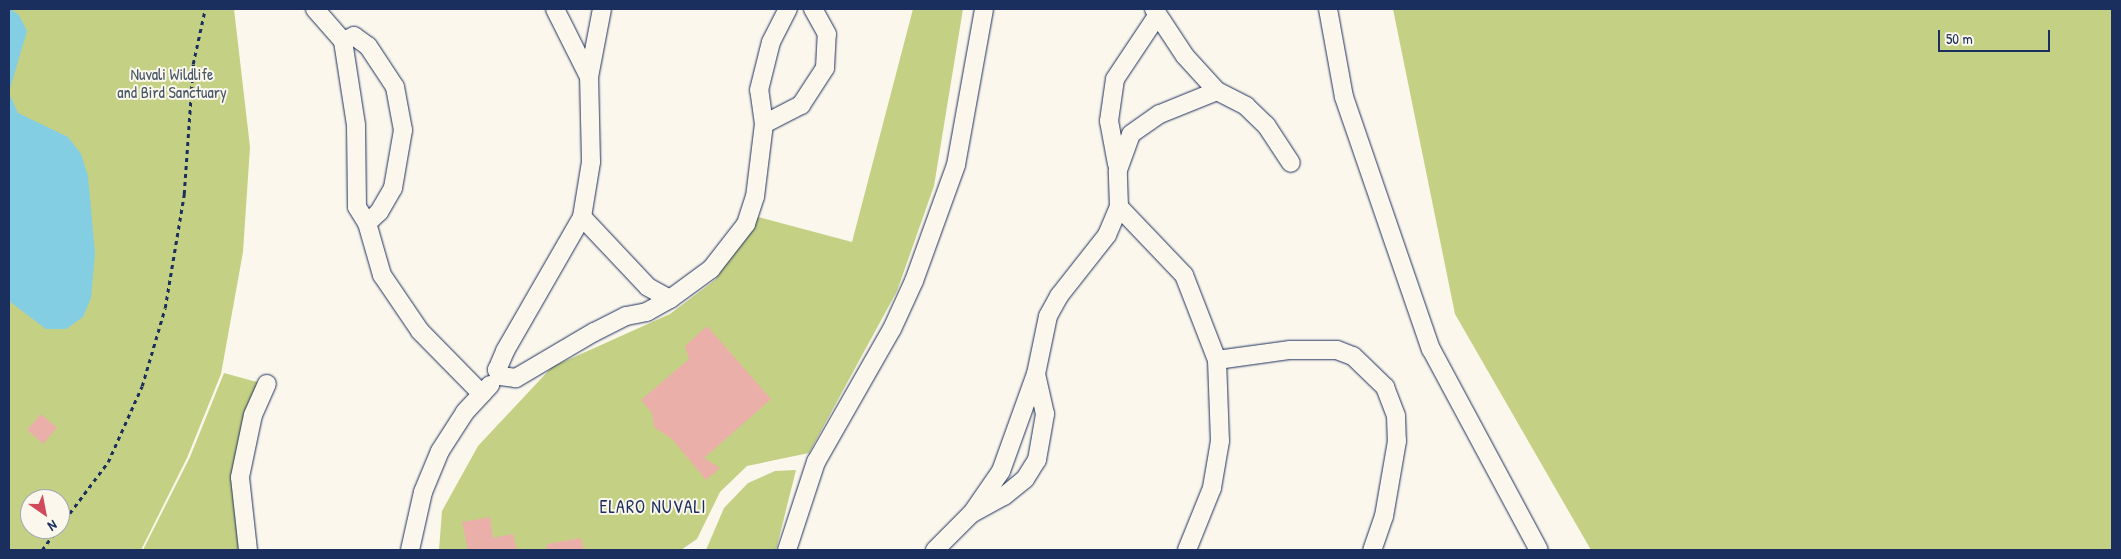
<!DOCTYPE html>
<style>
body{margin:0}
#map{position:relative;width:2121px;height:559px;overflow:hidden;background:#fbf7ec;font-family:"Patrick Hand",sans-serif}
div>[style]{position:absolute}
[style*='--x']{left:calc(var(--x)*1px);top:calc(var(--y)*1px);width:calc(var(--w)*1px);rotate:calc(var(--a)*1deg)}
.green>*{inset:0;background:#c4d083}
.water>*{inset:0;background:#83cee3}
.building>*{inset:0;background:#eaafa8;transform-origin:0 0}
.path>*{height:2.5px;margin-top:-1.25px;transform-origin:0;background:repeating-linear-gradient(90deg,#1b2f5e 0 4px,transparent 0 8px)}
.roads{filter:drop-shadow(0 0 1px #1b2f5e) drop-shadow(0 0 1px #1b2f5e)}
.minor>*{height:18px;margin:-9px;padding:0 9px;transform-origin:9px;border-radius:9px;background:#fbf7ec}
span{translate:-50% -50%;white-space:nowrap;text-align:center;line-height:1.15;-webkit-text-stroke:4px #fbf7ec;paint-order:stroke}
.park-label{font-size:16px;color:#455767}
.neighbourhood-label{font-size:18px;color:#1b2f5e;letter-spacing:1px}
.frame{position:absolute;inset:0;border:10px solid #1b2f5e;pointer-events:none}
.north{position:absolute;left:20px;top:489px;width:50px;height:50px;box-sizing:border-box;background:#fbf7ec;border:1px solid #a1a7b3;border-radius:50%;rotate:147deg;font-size:14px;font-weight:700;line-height:20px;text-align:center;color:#1b2f5e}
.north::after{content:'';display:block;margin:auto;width:18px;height:22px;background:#d1495b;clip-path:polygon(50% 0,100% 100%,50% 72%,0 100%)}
.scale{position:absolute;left:1938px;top:30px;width:112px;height:22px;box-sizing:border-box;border:2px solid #1b2f5e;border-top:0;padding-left:6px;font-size:15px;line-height:18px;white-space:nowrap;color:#1b2f5e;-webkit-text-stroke:4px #fbf7ec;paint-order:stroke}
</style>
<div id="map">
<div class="green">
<i style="clip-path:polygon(evenodd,9px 9px,234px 9px,250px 147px,243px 252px,221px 374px,187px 458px,141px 550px,9px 550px,9px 9px,30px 499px,60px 499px,60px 529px,30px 529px,30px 499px)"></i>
<i style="clip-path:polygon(913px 9px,963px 9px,934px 186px,897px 291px,809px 453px,747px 466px,720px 492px,697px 539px,681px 550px,439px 550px,442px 511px,478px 446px,552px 367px,670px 314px,715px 280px,758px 217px,852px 242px)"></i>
<i style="clip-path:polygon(1393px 9px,2112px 9px,2112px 550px,1591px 550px,1455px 314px)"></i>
<i style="clip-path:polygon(224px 373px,261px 383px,252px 399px,242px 550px,143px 550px,190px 457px)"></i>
<i style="clip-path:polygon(796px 470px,776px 550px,706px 550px,724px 508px,748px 483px,775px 471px)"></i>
</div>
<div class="water">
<i style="clip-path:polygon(10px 9px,19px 15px,27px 31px,9px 92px)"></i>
<i style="clip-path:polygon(9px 93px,18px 113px,68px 137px,81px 154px,88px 176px,95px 253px,91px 298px,83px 317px,66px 329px,46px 329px,9px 301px)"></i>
</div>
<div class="building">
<i style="clip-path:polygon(707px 326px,771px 399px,704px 458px,720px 468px,706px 480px,672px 439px,654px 427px,652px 413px,641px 400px,689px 359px,685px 346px)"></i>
<i style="left:41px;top:414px;width:21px;height:21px;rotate:41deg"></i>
<i style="clip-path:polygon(490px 517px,493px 538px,513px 534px,517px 550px,468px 550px,462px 522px)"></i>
<i style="clip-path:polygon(581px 538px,584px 550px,547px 550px,547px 544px)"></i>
</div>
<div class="path">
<i style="--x:60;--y:526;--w:80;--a:-53.1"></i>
<i style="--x:108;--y:462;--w:83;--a:-65.9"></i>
<i style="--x:142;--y:386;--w:81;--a:-73.6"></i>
<i style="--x:165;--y:308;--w:116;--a:-80.5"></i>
<i style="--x:184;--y:194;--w:130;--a:-86"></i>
<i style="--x:193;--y:64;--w:56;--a:-77.7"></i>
<i style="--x:42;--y:550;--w:26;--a:-54"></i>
</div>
<div class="roads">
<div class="minor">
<i style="--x:315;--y:9;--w:43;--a:48.8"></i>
<i style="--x:343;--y:41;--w:12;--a:-24"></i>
<i style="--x:354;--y:36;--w:17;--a:36"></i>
<i style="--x:368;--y:46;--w:49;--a:56.6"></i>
<i style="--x:395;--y:87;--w:44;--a:79.5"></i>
<i style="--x:403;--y:130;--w:59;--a:99.8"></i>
<i style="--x:393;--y:188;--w:28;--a:120"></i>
<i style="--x:379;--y:212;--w:16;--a:137"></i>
<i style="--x:367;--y:223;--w:54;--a:73.9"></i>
<i style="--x:382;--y:275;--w:68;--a:55.8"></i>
<i style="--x:420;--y:331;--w:88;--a:45.5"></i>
<i style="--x:555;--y:9;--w:76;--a:63.4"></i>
<i style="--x:1154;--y:9;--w:56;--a:56.6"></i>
<i style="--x:1185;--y:56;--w:47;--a:47.6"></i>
<i style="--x:1217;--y:91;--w:33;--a:27"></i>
<i style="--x:1246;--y:106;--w:28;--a:44"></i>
<i style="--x:1266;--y:125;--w:45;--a:56.7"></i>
<i style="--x:1328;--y:9;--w:89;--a:79.7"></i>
<i style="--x:1344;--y:97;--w:267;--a:71"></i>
<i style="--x:1431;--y:349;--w:228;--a:61.8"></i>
<i style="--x:343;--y:41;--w:85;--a:81.2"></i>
<i style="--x:356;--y:125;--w:82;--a:89.3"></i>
<i style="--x:357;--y:207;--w:19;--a:58"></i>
<i style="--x:764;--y:124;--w:42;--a:-27.2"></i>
<i style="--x:801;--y:105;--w:44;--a:-57"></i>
<i style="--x:825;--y:68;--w:34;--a:-87"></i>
<i style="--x:827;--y:34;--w:29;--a:-119"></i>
<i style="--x:1117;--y:164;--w:44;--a:-100.5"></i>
<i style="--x:1109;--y:121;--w:42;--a:-81.9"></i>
<i style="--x:1115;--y:79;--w:76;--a:-56.3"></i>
<i style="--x:1119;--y:207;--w:37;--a:-92"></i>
<i style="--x:1118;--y:170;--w:38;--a:-70"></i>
<i style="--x:1131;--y:134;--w:35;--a:-35"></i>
<i style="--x:1160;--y:114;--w:61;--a:-22"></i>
<i style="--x:582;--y:217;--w:96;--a:46.7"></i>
<i style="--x:648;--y:287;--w:25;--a:29"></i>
<i style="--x:670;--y:299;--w:26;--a:151"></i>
<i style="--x:647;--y:312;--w:21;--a:169"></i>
<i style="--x:626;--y:316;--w:36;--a:153"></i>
<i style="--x:594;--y:332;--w:91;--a:149.5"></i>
<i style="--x:516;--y:378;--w:16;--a:-173"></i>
<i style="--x:500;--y:376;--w:7;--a:-117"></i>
<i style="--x:497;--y:370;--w:21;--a:-67"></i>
<i style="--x:505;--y:351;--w:155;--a:-60.1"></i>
<i style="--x:582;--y:217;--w:56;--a:-80.7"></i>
<i style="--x:591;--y:162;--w:85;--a:-91.3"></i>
<i style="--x:589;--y:77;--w:69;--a:-79.2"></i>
<i style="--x:670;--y:299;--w:51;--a:-36.2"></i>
<i style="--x:711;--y:269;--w:57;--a:-52.1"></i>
<i style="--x:746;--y:224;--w:28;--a:-72"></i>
<i style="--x:755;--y:197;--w:74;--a:-83"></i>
<i style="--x:764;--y:124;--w:34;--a:-98"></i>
<i style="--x:759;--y:90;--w:49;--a:-76"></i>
<i style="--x:771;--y:42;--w:37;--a:-63"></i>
<i style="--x:1217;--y:360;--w:74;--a:-7.8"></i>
<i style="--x:1290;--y:350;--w:47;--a:0"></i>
<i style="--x:1337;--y:350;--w:17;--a:21"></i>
<i style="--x:1353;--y:356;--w:45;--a:44.1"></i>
<i style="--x:1385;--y:387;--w:31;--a:69"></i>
<i style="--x:1396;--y:416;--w:25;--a:88"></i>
<i style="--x:1397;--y:441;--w:76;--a:99.8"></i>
<i style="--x:1384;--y:516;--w:36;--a:109"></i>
<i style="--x:972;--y:513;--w:51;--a:-55.4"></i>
<i style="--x:1001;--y:471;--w:103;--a:-70.2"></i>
<i style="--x:248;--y:550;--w:73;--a:-96.3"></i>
<i style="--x:240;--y:477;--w:63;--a:-78.2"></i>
<i style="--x:253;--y:415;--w:34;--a:-66"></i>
<i style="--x:410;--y:550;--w:59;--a:-77.4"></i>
<i style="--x:423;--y:492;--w:44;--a:-67.5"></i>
<i style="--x:440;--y:451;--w:46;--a:-57.3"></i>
<i style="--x:465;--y:412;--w:37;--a:-47"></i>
<i style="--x:787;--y:550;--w:93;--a:-71.8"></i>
<i style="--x:816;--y:462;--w:153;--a:-60.3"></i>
<i style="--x:892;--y:329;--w:53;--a:-65.4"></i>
<i style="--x:914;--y:281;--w:123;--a:-70.1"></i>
<i style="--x:956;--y:165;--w:158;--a:-79.8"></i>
<i style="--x:935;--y:550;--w:51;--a:-45"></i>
<i style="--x:971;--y:514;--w:38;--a:-29"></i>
<i style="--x:1004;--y:496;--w:27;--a:-39"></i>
<i style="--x:1025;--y:479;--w:22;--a:-58"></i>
<i style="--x:1037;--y:460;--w:47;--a:-80.1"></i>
<i style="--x:1045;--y:414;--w:41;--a:-102.7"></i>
<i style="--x:1036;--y:374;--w:59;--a:-78.3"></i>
<i style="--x:1048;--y:316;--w:23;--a:-61"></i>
<i style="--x:1059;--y:296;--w:78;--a:-51.8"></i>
<i style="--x:1107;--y:235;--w:30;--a:-67"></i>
<i style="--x:1119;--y:207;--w:94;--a:46.3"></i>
<i style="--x:1184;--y:275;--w:91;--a:68.8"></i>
<i style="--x:1217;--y:360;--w:81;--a:87.9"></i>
<i style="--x:1220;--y:441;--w:48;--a:99.7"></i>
<i style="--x:1212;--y:488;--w:67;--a:112"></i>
</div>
</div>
<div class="park-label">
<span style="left:172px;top:83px">Nuvali Wildlife<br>and Bird Sanctuary</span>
</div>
<div class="neighbourhood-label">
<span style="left:653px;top:507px">ELARO NUVALI</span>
</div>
<div class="frame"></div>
<div class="north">N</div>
<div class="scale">50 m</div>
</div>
